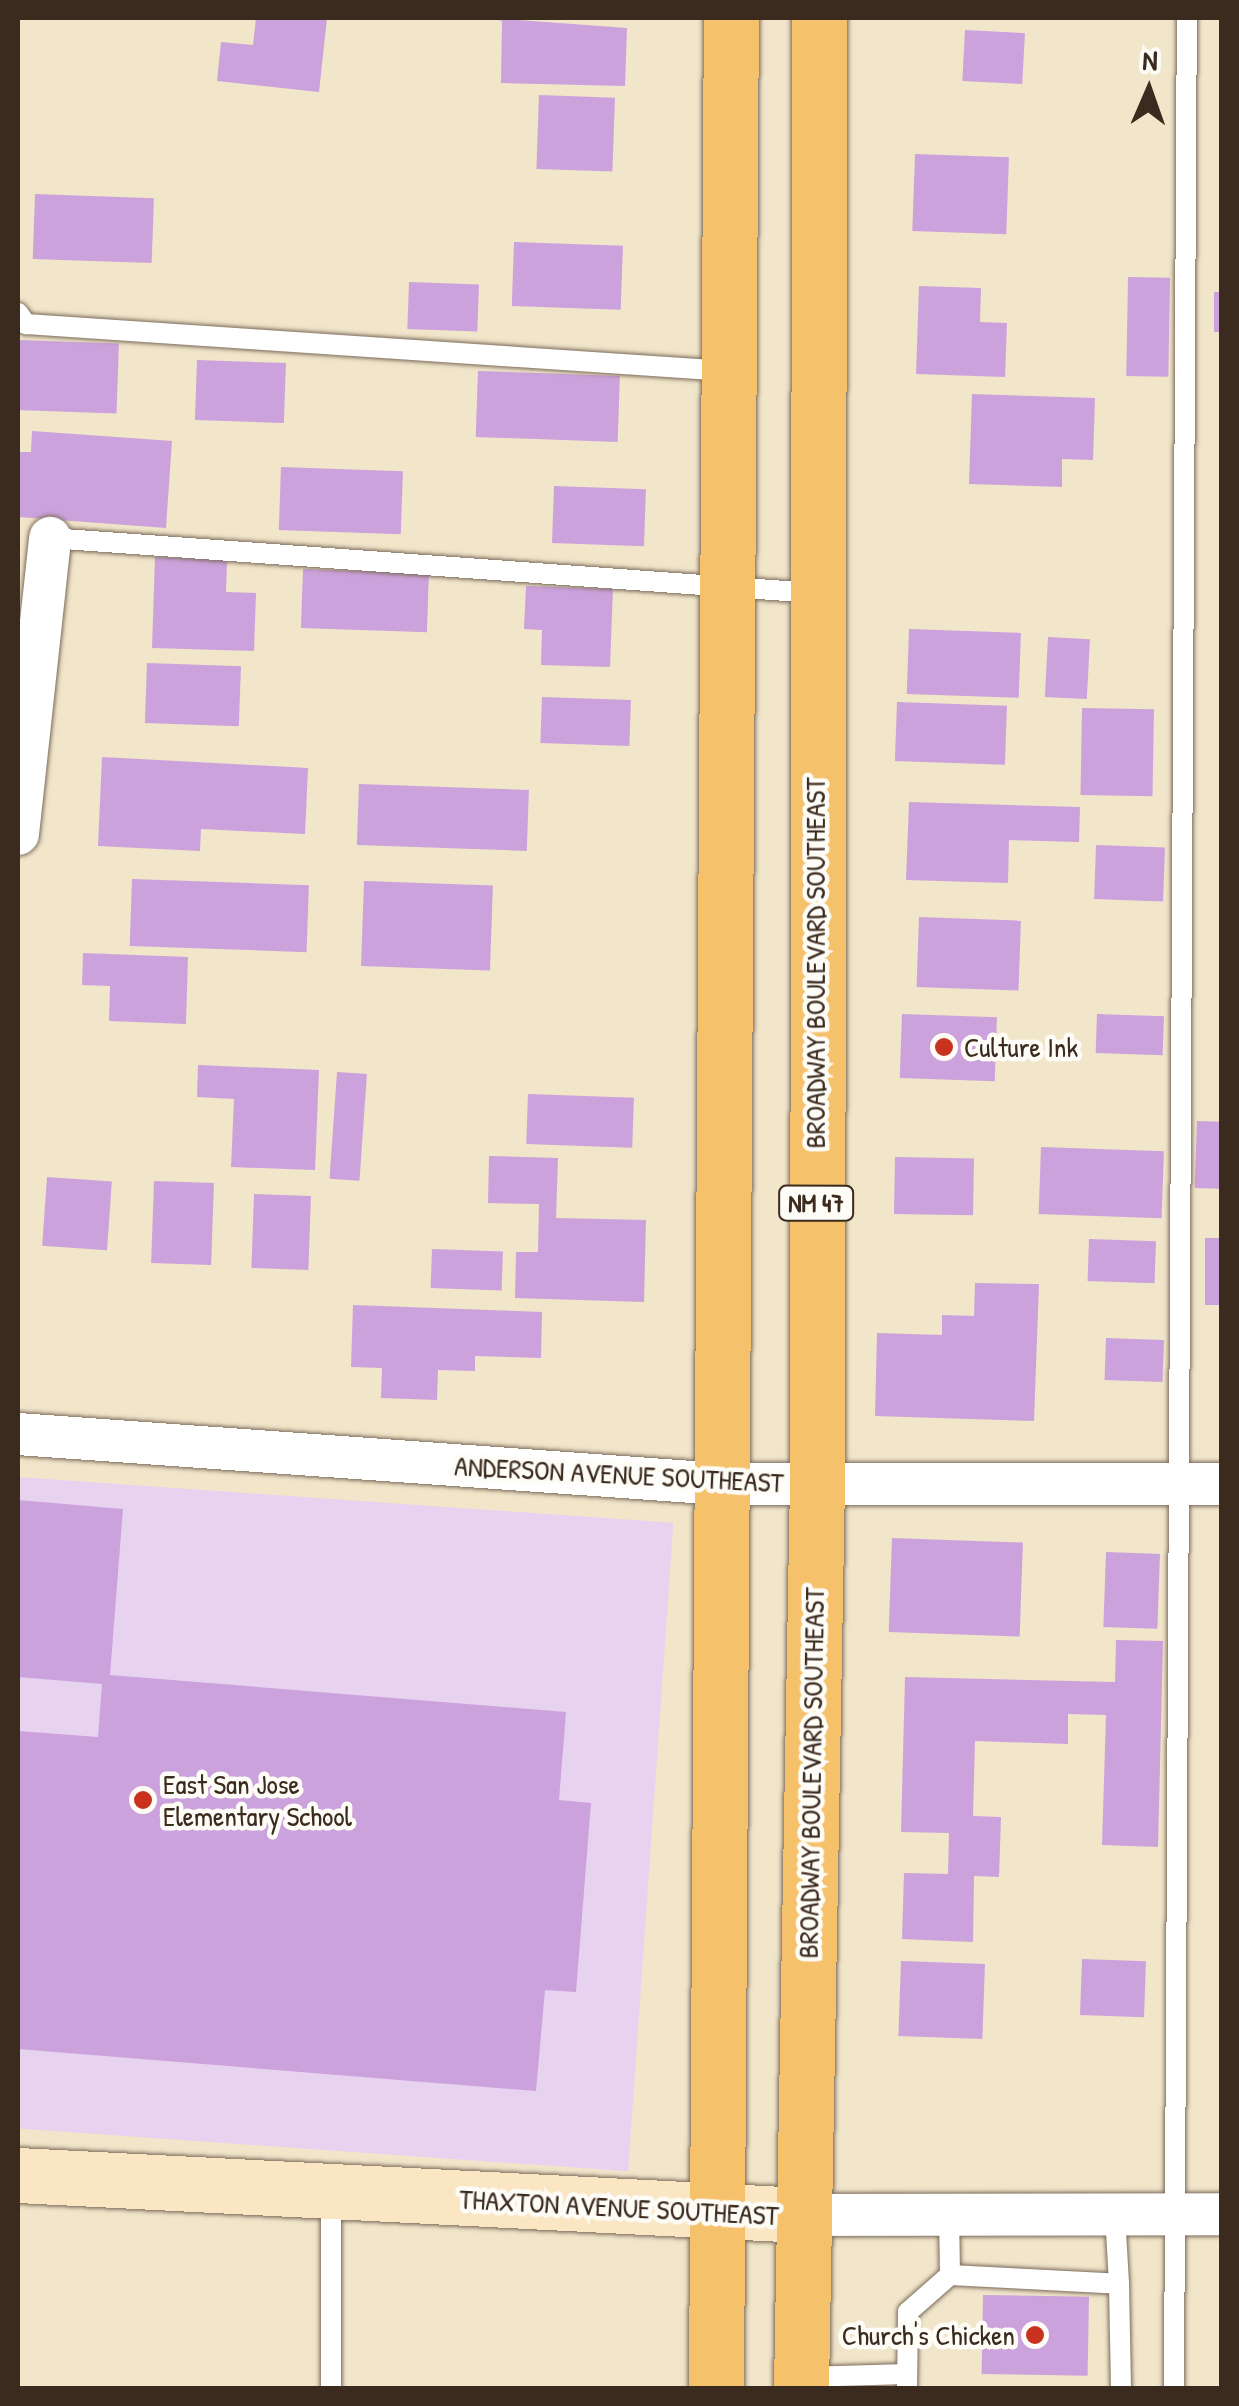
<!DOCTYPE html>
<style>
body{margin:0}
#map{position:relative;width:1239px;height:2406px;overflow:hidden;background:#f1e5ca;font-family:"Patrick Hand",sans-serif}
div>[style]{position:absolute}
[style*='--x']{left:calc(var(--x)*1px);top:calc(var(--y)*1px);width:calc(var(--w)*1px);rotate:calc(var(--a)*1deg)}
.built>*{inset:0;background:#e7d2f0;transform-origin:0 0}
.building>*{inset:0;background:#cca2dc;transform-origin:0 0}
.roads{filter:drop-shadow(0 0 2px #7b6b5a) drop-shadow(0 0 2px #7b6b5a)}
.lane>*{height:20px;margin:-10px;padding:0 10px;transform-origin:10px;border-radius:10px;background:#fff}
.street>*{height:42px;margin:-21px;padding:0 21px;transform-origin:21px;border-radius:21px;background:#fff}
.secondary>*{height:55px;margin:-27.5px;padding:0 27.5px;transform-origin:27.5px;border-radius:27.5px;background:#fbe6c4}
.primary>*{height:55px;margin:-27.5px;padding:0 27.5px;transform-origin:27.5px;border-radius:27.5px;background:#f5c16b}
.dots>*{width:28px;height:28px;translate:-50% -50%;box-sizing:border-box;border:5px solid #fdfcf7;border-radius:50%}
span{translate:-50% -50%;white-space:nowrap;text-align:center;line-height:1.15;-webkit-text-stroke:9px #fdfcf7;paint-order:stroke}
.shield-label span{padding:2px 8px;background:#fdfcf7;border:2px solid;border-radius:8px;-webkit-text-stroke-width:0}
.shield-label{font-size:25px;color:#3b2a1e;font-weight:700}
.street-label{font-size:28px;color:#3b2a1e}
.poi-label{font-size:28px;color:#3b2a1e}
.left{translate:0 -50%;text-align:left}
.right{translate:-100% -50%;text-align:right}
.frame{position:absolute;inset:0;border:20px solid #3b2a1e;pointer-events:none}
.north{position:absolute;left:1099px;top:40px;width:100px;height:100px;-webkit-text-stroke:8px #fdfcf7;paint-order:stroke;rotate:2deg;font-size:28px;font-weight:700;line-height:40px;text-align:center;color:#3b2a1e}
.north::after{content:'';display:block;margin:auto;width:35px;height:45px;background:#3b2a1e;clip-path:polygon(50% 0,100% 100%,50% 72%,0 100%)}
</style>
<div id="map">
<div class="built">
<i style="left:18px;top:1477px;width:657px;height:650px;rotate:4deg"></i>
</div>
<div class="building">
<i style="clip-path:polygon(256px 18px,327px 18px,319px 92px,217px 81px,221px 42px,253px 45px)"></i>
<i style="clip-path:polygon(490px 18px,627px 28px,625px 86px,501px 83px,502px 21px)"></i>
<i style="left:965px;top:30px;width:60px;height:51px;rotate:3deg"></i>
<i style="left:539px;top:95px;width:76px;height:74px;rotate:2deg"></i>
<i style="left:915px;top:154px;width:94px;height:77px;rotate:2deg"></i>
<i style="left:35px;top:194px;width:119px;height:65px;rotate:2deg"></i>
<i style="left:514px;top:242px;width:109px;height:64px;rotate:2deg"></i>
<i style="left:1128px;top:277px;width:42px;height:99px;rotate:1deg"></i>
<i style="left:409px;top:282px;width:70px;height:47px;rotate:2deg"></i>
<i style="clip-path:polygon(919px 286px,981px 288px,980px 322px,1007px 323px,1005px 377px,916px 374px)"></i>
<i style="left:1214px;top:292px;width:8px;height:40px"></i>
<i style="left:18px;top:340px;width:101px;height:70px;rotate:2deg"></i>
<i style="left:197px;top:360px;width:89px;height:60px;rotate:2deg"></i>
<i style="left:478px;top:371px;width:142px;height:66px;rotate:2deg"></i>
<i style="clip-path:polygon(972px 394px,1095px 398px,1093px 460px,1062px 459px,1062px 487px,969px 484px)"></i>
<i style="clip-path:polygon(32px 431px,172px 441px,166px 528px,18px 517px,18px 452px,31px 452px)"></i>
<i style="left:281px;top:467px;width:122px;height:63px;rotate:2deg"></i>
<i style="left:554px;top:486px;width:92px;height:57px;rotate:2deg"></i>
<i style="clip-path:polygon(155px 557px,227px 560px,226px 592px,256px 593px,254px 651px,152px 648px)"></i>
<i style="left:303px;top:569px;width:126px;height:59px;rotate:2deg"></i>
<i style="clip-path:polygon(526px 586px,613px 589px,610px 667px,541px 665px,542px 630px,524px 629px)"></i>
<i style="left:909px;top:629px;width:112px;height:65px;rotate:2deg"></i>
<i style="left:1048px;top:637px;width:42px;height:60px;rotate:3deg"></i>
<i style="left:147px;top:663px;width:94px;height:60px;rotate:2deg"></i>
<i style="left:542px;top:697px;width:89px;height:46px;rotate:2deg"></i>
<i style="left:897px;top:702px;width:110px;height:59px;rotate:2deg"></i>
<i style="left:1082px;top:708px;width:72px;height:87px;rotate:1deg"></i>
<i style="clip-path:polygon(102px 757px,308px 768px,305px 834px,201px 829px,200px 851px,98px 846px)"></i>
<i style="left:359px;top:784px;width:170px;height:61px;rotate:2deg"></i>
<i style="clip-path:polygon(909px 802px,1080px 807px,1079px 842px,1009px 840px,1008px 883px,906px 880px)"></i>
<i style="left:1096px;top:845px;width:69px;height:54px;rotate:2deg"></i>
<i style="left:132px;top:879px;width:177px;height:67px;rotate:2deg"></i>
<i style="left:364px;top:881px;width:129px;height:85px;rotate:2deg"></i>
<i style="left:919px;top:917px;width:102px;height:70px;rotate:2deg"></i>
<i style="clip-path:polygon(83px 953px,188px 957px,186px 1024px,109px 1021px,110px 986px,82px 985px)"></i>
<i style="left:902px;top:1014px;width:95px;height:64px;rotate:2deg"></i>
<i style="left:1097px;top:1014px;width:67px;height:39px;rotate:2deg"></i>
<i style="clip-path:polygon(198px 1065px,319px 1070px,315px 1170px,231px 1167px,234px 1099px,197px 1097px)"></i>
<i style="left:337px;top:1072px;width:30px;height:107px;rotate:4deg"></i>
<i style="left:528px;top:1094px;width:106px;height:50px;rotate:2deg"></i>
<i style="left:1197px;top:1121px;width:25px;height:67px;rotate:2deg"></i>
<i style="left:1041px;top:1147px;width:123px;height:67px;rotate:2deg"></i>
<i style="clip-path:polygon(489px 1156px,558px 1158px,556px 1218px,646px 1220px,644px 1302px,515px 1298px,516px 1252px,538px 1252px,539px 1204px,488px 1203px)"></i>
<i style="left:895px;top:1157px;width:79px;height:57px;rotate:1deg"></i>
<i style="left:47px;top:1177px;width:65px;height:69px;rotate:4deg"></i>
<i style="left:154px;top:1181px;width:60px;height:82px;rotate:2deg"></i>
<i style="left:254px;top:1194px;width:57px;height:74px;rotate:2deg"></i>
<i style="left:1205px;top:1238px;width:17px;height:67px"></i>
<i style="left:1089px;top:1239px;width:67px;height:42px;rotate:2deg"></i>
<i style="left:432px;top:1249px;width:71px;height:39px;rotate:2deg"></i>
<i style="clip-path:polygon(975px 1283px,1039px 1284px,1034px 1421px,875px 1416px,877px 1333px,942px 1335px,942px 1315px,974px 1316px)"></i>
<i style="clip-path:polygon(353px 1305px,542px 1312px,541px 1358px,475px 1356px,475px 1371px,438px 1370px,437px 1400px,381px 1398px,382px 1368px,351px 1367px)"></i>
<i style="left:1106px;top:1338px;width:58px;height:42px;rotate:2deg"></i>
<i style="clip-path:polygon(18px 1500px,123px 1509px,110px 1675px,566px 1712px,559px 1800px,591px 1803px,576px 1992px,545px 1990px,536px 2091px,18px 2049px,18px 1731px,98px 1737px,102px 1684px,18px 1677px)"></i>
<i style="left:892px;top:1538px;width:131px;height:94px;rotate:2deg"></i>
<i style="left:1106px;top:1552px;width:54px;height:75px;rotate:2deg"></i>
<i style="clip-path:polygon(1116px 1640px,1163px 1641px,1158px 1847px,1102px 1845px,1106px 1715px,1068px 1714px,1068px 1744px,975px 1741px,973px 1816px,1001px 1817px,999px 1877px,974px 1876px,973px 1942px,902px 1939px,904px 1873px,948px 1874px,949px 1833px,901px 1832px,905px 1677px,1115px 1682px)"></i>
<i style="left:1082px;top:1959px;width:64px;height:56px;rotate:2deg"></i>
<i style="left:901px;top:1961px;width:84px;height:75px;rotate:2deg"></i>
<i style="left:983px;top:2295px;width:106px;height:79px;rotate:1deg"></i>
</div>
<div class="roads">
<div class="lane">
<i style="--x:18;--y:313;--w:14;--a:54"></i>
<i style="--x:26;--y:324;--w:703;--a:3.84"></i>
<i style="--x:50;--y:538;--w:766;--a:4.12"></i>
<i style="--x:1115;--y:2214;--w:70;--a:86.7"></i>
<i style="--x:950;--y:2275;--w:169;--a:3"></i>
<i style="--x:1119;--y:2284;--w:104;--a:88.9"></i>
<i style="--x:804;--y:2377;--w:103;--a:-1.7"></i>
<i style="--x:331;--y:2388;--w:193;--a:-90"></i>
<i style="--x:907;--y:2388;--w:76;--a:-89.2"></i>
<i style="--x:908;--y:2312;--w:56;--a:-41.4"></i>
<i style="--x:950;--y:2275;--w:61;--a:-90.9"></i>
<i style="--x:1174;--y:2388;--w:2370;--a:-89.69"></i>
</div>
<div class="street">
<i style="--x:18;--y:834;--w:298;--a:-83.8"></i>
<i style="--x:18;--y:1434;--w:704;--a:4.07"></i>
<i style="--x:720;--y:1484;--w:502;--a:0"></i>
<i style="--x:803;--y:2215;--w:419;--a:-0.1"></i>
</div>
<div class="secondary">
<i style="--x:18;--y:2175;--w:786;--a:2.92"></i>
</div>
<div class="primary">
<i style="--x:716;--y:2388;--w:2370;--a:-89.64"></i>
<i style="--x:801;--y:2388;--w:905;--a:-88.99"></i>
<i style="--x:817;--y:1483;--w:1465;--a:-89.92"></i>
</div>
</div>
<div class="dots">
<i style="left:944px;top:1047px;background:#c8321e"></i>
<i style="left:143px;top:1800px;background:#c8321e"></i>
<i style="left:1035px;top:2335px;background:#c8321e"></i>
</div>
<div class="shield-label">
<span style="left:816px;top:1203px">NM 47</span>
</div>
<div class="street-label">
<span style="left:815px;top:963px;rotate:-90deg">BROADWAY BOULEVARD SOUTHEAST</span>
<span style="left:619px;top:1474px;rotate:3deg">ANDERSON AVENUE SOUTHEAST</span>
<span style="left:811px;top:1773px;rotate:-89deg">BROADWAY BOULEVARD SOUTHEAST</span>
<span style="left:619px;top:2207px;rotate:3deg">THAXTON AVENUE SOUTHEAST</span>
</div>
<div class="poi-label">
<span class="left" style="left:964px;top:1047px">Culture Ink</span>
<span class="left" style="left:163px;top:1800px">East San Jose<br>Elementary School</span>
<span class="right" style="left:1015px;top:2335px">Church's Chicken</span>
</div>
<div class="frame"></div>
<div class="north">N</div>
</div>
